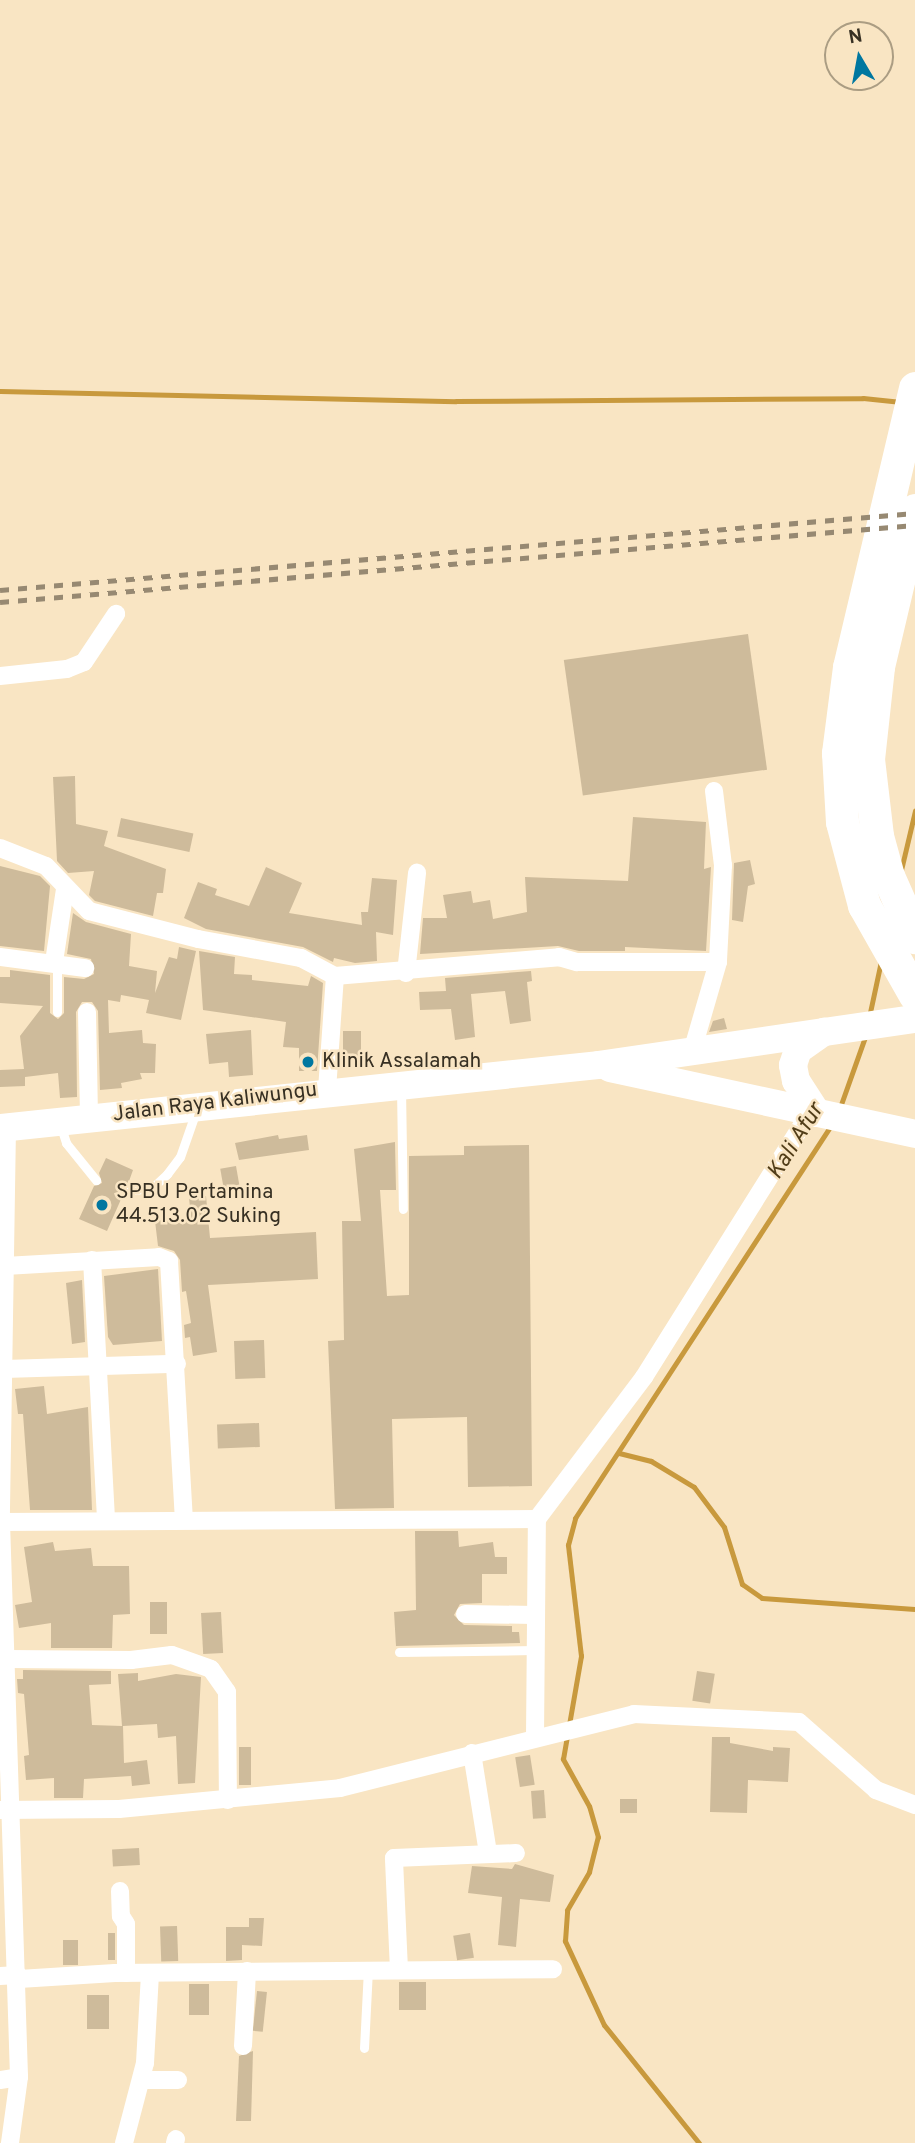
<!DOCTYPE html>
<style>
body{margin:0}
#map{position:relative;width:915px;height:2143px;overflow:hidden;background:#f9e5c3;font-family:Overpass,sans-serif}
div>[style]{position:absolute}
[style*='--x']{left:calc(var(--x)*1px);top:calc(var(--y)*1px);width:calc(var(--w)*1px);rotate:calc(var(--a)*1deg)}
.stream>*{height:5px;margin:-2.5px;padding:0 2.5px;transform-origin:2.5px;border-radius:2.5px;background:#c8993d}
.building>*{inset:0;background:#cebb9b;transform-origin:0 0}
.lane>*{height:9px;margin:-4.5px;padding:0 4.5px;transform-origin:4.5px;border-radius:4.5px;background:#fff}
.street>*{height:18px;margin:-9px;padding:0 9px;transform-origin:9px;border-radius:9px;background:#fff}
.primary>*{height:28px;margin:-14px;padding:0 14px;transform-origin:14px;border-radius:14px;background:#fff}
.highway>*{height:33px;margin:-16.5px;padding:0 16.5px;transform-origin:16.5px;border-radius:16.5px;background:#fff}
.rail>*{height:5px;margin-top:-2.5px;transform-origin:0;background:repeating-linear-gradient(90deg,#978972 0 9px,transparent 0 18px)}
.dots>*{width:19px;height:19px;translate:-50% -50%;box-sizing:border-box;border:4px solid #f9e5c3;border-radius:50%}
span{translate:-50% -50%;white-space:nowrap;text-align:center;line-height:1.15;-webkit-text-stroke:5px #f9e5c3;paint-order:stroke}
.poi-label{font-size:21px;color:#373023}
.left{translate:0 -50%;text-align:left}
.street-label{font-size:21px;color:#373023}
.water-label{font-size:23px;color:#513d18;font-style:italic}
.north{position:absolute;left:824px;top:21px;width:70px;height:70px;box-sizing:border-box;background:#f9e5c3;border:2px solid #ab9d83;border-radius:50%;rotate:350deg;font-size:19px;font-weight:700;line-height:28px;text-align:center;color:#373023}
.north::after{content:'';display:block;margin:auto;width:24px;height:32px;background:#0077a0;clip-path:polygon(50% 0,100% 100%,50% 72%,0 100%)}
</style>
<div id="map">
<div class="stream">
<i style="--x:0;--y:391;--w:456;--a:1.3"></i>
<i style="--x:456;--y:401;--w:407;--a:-0.4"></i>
<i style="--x:863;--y:398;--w:36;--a:6"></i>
<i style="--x:901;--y:870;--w:61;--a:-76.7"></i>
<i style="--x:869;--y:1017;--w:57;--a:-77.9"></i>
<i style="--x:839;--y:1110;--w:77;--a:-70.4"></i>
<i style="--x:619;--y:1453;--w:33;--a:14"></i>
<i style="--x:651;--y:1461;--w:50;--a:31.2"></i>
<i style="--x:694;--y:1487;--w:50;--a:53.1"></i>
<i style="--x:724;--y:1527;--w:60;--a:72.5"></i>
<i style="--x:742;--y:1584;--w:24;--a:35"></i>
<i style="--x:762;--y:1598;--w:153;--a:4.1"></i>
<i style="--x:699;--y:2143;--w:151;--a:-128.8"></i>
<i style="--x:604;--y:2025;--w:93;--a:-114.9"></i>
<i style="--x:565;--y:1941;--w:31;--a:-86"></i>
<i style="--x:567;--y:1910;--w:44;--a:-59.9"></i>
<i style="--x:589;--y:1872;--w:36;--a:-76"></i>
<i style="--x:598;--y:1837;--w:32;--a:-106"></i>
<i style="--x:589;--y:1806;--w:54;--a:-119"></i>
<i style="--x:563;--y:1759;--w:105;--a:-80.1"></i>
<i style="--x:581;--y:1656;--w:112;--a:-96.7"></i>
<i style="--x:568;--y:1545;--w:28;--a:-75"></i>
<i style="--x:575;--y:1518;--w:469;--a:-56.9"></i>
</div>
<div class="building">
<i style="left:748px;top:634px;width:137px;height:186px;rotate:82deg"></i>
<i style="clip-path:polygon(75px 776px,76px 824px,108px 831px,104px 846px,166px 869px,163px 893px,157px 893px,153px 916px,95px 901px,89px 895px,94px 871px,68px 873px,57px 861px,53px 777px)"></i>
<i style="clip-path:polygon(633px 817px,706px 822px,704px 869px,711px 867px,706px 951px,625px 947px,625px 951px,579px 951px,558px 946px,420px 954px,423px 918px,447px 918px,443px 895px,471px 891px,473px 903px,490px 900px,493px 919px,527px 912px,525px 877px,628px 881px)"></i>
<i style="left:121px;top:818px;width:74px;height:19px;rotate:12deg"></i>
<i style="clip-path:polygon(750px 860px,755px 884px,748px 886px,743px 922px,732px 920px,734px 863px)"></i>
<i style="clip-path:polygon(0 866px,40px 876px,50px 886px,44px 951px,0 946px)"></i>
<i style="clip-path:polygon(266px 867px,302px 883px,289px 913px,362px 925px,361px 912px,368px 912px,372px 878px,397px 880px,393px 935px,376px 932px,377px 961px,355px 963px,334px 958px,333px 962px,303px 947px,206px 929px,184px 918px,198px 882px,217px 889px,215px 895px,249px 906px)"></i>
<i style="clip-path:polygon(73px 913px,86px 922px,131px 934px,129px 966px,157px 971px,155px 993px,169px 957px,177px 959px,179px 947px,196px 951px,181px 1020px,146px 1013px,149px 1000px,121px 995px,120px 1002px,108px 1000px,109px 1033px,142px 1030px,143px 1043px,156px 1044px,155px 1073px,140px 1073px,142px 1079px,121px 1083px,122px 1088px,100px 1090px,98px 1011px,92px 1002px,82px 1002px,76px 1012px,77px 1097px,60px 1098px,58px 1073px,25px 1077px,25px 1086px,0 1087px,0 1070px,24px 1069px,20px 1036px,43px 1006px,0 1003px,0 977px,10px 977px,10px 970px,50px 975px,50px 1013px,58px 1019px,64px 1013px,64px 977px,84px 979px,94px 974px,91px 959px,67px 954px)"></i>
<i style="clip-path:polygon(199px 951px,235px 957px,234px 974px,252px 975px,252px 980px,308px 986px,311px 976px,323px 983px,317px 1071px,299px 1071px,299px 1048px,283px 1047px,286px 1022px,203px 1010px)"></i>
<i style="clip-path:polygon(531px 971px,532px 981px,527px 982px,531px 1021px,510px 1024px,505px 991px,471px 994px,475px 1037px,455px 1040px,451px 1009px,420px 1010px,419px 992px,446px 991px,445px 978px)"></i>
<i style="clip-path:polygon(724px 1018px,727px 1029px,709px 1032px,713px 1021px)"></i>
<i style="clip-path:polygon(251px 1030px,253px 1075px,229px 1077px,228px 1062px,209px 1064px,206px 1034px)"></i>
<i style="left:343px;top:1031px;width:18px;height:25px"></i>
<i style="clip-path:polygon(278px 1135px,279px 1139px,307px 1135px,309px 1150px,239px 1160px,235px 1143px)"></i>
<i style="clip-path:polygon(395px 1142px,396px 1190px,380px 1190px,387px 1296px,409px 1295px,409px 1156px,464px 1155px,464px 1146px,529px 1145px,532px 1486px,468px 1487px,467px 1417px,392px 1419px,394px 1508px,335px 1509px,328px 1341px,344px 1340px,342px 1221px,361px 1221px,354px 1149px)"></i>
<i style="clip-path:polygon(106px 1158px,133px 1170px,128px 1184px,117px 1189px,122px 1197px,107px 1231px,79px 1219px,94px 1186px,102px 1183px,99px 1173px)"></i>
<i style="left:236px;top:1166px;width:22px;height:16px;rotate:80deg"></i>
<i style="clip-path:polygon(206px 1196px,210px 1238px,316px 1232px,318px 1279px,208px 1285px,217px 1352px,193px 1356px,190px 1337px,185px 1338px,184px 1325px,191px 1323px,186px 1291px,182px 1292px,180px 1260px,174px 1251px,158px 1246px,155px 1221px,191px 1216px,189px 1198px)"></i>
<i style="clip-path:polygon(158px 1269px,162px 1341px,113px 1345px,108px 1337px,104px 1276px)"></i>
<i style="clip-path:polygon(82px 1280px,85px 1342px,72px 1344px,66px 1283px)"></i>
<i style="left:264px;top:1340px;width:38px;height:30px;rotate:88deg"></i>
<i style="clip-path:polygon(44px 1386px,47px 1414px,88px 1407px,92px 1510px,30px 1510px,23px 1414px,18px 1414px,15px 1389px)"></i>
<i style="left:259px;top:1423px;width:24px;height:42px;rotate:88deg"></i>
<i style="clip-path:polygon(415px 1531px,458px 1531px,459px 1547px,493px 1542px,495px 1557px,507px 1557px,507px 1574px,482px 1574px,482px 1603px,460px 1604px,454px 1615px,464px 1625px,512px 1626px,512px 1632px,519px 1632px,520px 1643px,396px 1646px,394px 1612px,416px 1610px)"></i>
<i style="clip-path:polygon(53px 1542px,55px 1551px,91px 1548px,93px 1566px,129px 1566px,130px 1614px,113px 1615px,112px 1648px,51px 1648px,51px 1623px,19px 1628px,15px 1605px,32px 1602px,24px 1547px)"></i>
<i style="left:150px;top:1602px;width:17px;height:32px"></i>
<i style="left:221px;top:1612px;width:41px;height:20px;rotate:87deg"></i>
<i style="clip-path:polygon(23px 1670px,111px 1671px,111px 1684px,89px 1685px,92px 1725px,122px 1726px,118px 1674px,138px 1673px,138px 1681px,176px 1674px,201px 1677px,195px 1783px,178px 1784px,176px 1736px,158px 1738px,157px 1724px,123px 1726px,124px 1763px,147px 1760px,150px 1784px,132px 1786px,131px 1776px,84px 1779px,83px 1798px,54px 1798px,54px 1778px,26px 1780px,24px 1756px,29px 1755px,24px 1694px,18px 1693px,17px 1679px,23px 1679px)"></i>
<i style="left:697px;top:1671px;width:18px;height:30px;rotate:9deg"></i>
<i style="clip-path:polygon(712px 1737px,730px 1737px,730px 1743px,773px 1751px,773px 1747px,790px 1748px,788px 1782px,748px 1780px,747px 1813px,710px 1812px)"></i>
<i style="left:239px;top:1747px;width:12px;height:38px"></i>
<i style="left:530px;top:1755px;width:30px;height:15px;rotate:81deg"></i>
<i style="left:544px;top:1790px;width:28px;height:13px;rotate:86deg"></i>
<i style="left:620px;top:1799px;width:17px;height:14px"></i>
<i style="left:139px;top:1848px;width:17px;height:27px;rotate:87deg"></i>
<i style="clip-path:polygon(515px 1864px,554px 1875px,550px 1902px,520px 1899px,516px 1947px,498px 1945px,502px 1897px,468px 1893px,472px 1866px,512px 1869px)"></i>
<i style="clip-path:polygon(249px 1918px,264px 1918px,262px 1946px,242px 1945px,242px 1960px,226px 1961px,226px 1927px,249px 1927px)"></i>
<i style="left:177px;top:1926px;width:35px;height:17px;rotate:88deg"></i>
<i style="left:108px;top:1933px;width:7px;height:27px"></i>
<i style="left:470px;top:1933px;width:25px;height:17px;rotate:81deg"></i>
<i style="left:63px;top:1940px;width:15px;height:25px"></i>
<i style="left:399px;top:1982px;width:27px;height:28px"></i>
<i style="left:189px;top:1984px;width:20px;height:31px"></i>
<i style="left:257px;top:1991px;width:10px;height:40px;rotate:6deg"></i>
<i style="left:87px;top:1995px;width:22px;height:34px"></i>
<i style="clip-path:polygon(253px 2051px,251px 2121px,236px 2121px,239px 2056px)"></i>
</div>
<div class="lane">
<i style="--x:57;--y:1012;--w:47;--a:-90"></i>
<i style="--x:401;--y:1088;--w:121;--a:89.1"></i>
<i style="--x:60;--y:1124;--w:20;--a:72"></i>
<i style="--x:66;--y:1143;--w:48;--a:51"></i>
<i style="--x:124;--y:1191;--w:28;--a:-6"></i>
<i style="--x:152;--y:1188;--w:21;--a:-43"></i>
<i style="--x:167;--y:1174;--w:21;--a:-53"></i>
<i style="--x:180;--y:1157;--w:49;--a:-70.8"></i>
<i style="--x:399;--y:1652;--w:135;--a:-0.8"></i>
<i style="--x:364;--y:2048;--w:78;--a:-87.1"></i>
</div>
<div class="street">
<i style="--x:0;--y:676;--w:67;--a:-6"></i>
<i style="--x:67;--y:669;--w:18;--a:-22"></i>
<i style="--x:84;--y:662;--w:58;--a:-56.3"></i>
<i style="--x:714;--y:791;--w:75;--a:83.1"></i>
<i style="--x:723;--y:865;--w:97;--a:93"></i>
<i style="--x:0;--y:848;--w:49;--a:21.4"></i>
<i style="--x:46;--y:866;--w:62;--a:46.3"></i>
<i style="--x:89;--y:911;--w:113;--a:14.4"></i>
<i style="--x:198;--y:939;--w:105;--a:10.5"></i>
<i style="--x:301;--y:958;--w:38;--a:28"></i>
<i style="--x:335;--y:976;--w:225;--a:-4.8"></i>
<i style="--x:559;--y:957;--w:19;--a:16"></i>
<i style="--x:577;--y:962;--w:141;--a:0"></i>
<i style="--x:718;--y:962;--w:90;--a:106.2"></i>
<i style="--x:0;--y:957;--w:86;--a:7.4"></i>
<i style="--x:54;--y:962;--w:74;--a:-81.4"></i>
<i style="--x:406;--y:973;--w:101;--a:-83.7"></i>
<i style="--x:87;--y:1012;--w:106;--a:88.9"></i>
<i style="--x:327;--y:1090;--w:114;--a:-86"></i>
<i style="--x:7;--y:1127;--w:395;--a:90.9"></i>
<i style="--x:1;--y:1522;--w:555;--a:88.14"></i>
<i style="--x:19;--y:2077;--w:67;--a:97.8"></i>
<i style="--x:92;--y:1260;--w:261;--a:86.9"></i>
<i style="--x:5;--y:1266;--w:154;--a:-3.3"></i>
<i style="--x:159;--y:1257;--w:11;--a:22"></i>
<i style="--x:169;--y:1261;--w:258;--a:86.7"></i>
<i style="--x:4;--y:1369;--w:173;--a:-1.7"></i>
<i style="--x:1;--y:1522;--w:536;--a:-0.32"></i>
<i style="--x:465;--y:1614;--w:69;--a:0.8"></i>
<i style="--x:7;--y:1659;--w:124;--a:0.5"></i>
<i style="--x:131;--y:1660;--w:41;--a:-7"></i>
<i style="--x:172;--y:1655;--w:41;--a:19.7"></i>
<i style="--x:211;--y:1669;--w:28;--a:55"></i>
<i style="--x:227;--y:1692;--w:108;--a:89.5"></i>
<i style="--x:535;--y:1737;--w:218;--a:-89.5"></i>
<i style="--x:537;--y:1519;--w:178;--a:-53"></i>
<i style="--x:644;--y:1377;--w:313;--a:-57.9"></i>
<i style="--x:472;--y:1753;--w:101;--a:80.9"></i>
<i style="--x:0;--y:1810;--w:119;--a:-0.5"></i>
<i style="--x:119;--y:1809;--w:222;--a:-5.4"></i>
<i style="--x:340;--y:1788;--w:303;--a:-14.1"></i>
<i style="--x:634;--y:1714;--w:165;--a:2.8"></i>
<i style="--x:799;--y:1722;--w:103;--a:41.4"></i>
<i style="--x:876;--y:1790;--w:42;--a:21"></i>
<i style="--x:120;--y:1891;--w:25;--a:88"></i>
<i style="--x:121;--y:1916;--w:9;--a:58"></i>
<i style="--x:126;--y:1924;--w:49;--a:90"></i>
<i style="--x:399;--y:1970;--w:112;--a:-92.6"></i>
<i style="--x:394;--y:1858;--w:122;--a:-2.3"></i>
<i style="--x:0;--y:1976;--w:18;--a:-3"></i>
<i style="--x:19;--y:1979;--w:96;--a:-3.6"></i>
<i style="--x:115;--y:1973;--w:438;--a:-0.5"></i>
<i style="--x:243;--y:2046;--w:75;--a:-86.9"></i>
<i style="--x:0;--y:2080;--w:19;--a:-9"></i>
<i style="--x:142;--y:2080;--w:36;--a:0"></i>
<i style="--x:124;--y:2143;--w:83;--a:-75.3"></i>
<i style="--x:145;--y:2063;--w:90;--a:-86.8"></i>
<i style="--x:175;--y:2143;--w:4;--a:-76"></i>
</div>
<div class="primary">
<i style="--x:610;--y:1068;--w:312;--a:12.2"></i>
<i style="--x:817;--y:1113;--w:38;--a:-123"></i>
<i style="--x:796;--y:1081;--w:16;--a:-101"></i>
<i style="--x:793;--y:1065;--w:16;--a:-72"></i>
<i style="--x:798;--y:1050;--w:32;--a:-35"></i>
<i style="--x:0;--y:1128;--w:601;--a:-6.01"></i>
<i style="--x:598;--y:1065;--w:320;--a:-8.3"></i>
</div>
<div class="highway">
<i style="--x:915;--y:388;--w:287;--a:103.3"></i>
<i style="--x:849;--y:667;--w:87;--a:97.3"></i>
<i style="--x:838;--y:753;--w:69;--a:86.7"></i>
<i style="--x:842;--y:822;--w:86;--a:75.2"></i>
<i style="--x:864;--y:905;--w:103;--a:60.5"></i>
<i style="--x:915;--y:510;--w:161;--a:103.3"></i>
<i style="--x:878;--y:667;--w:93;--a:96.2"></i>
<i style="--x:868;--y:759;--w:78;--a:83.3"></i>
<i style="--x:877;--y:836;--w:41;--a:74.6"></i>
<i style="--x:888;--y:876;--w:67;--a:66.1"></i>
</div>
<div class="rail">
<i style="--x:0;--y:590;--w:918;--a:-4.81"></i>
<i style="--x:0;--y:602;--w:918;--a:-4.81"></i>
</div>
<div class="dots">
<i style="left:308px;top:1062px;background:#0077a0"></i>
<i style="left:102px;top:1205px;background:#0077a0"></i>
</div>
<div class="poi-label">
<span class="left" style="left:322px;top:1062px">Klinik Assalamah</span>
<span class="left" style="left:116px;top:1205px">SPBU Pertamina<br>44.513.02 Suking</span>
</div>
<div class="street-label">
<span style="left:215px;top:1103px;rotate:-7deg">Jalan Raya Kaliwungu</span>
</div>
<div class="water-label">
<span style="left:797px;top:1142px;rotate:-58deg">Kali Afur</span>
</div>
<div class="north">N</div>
</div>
